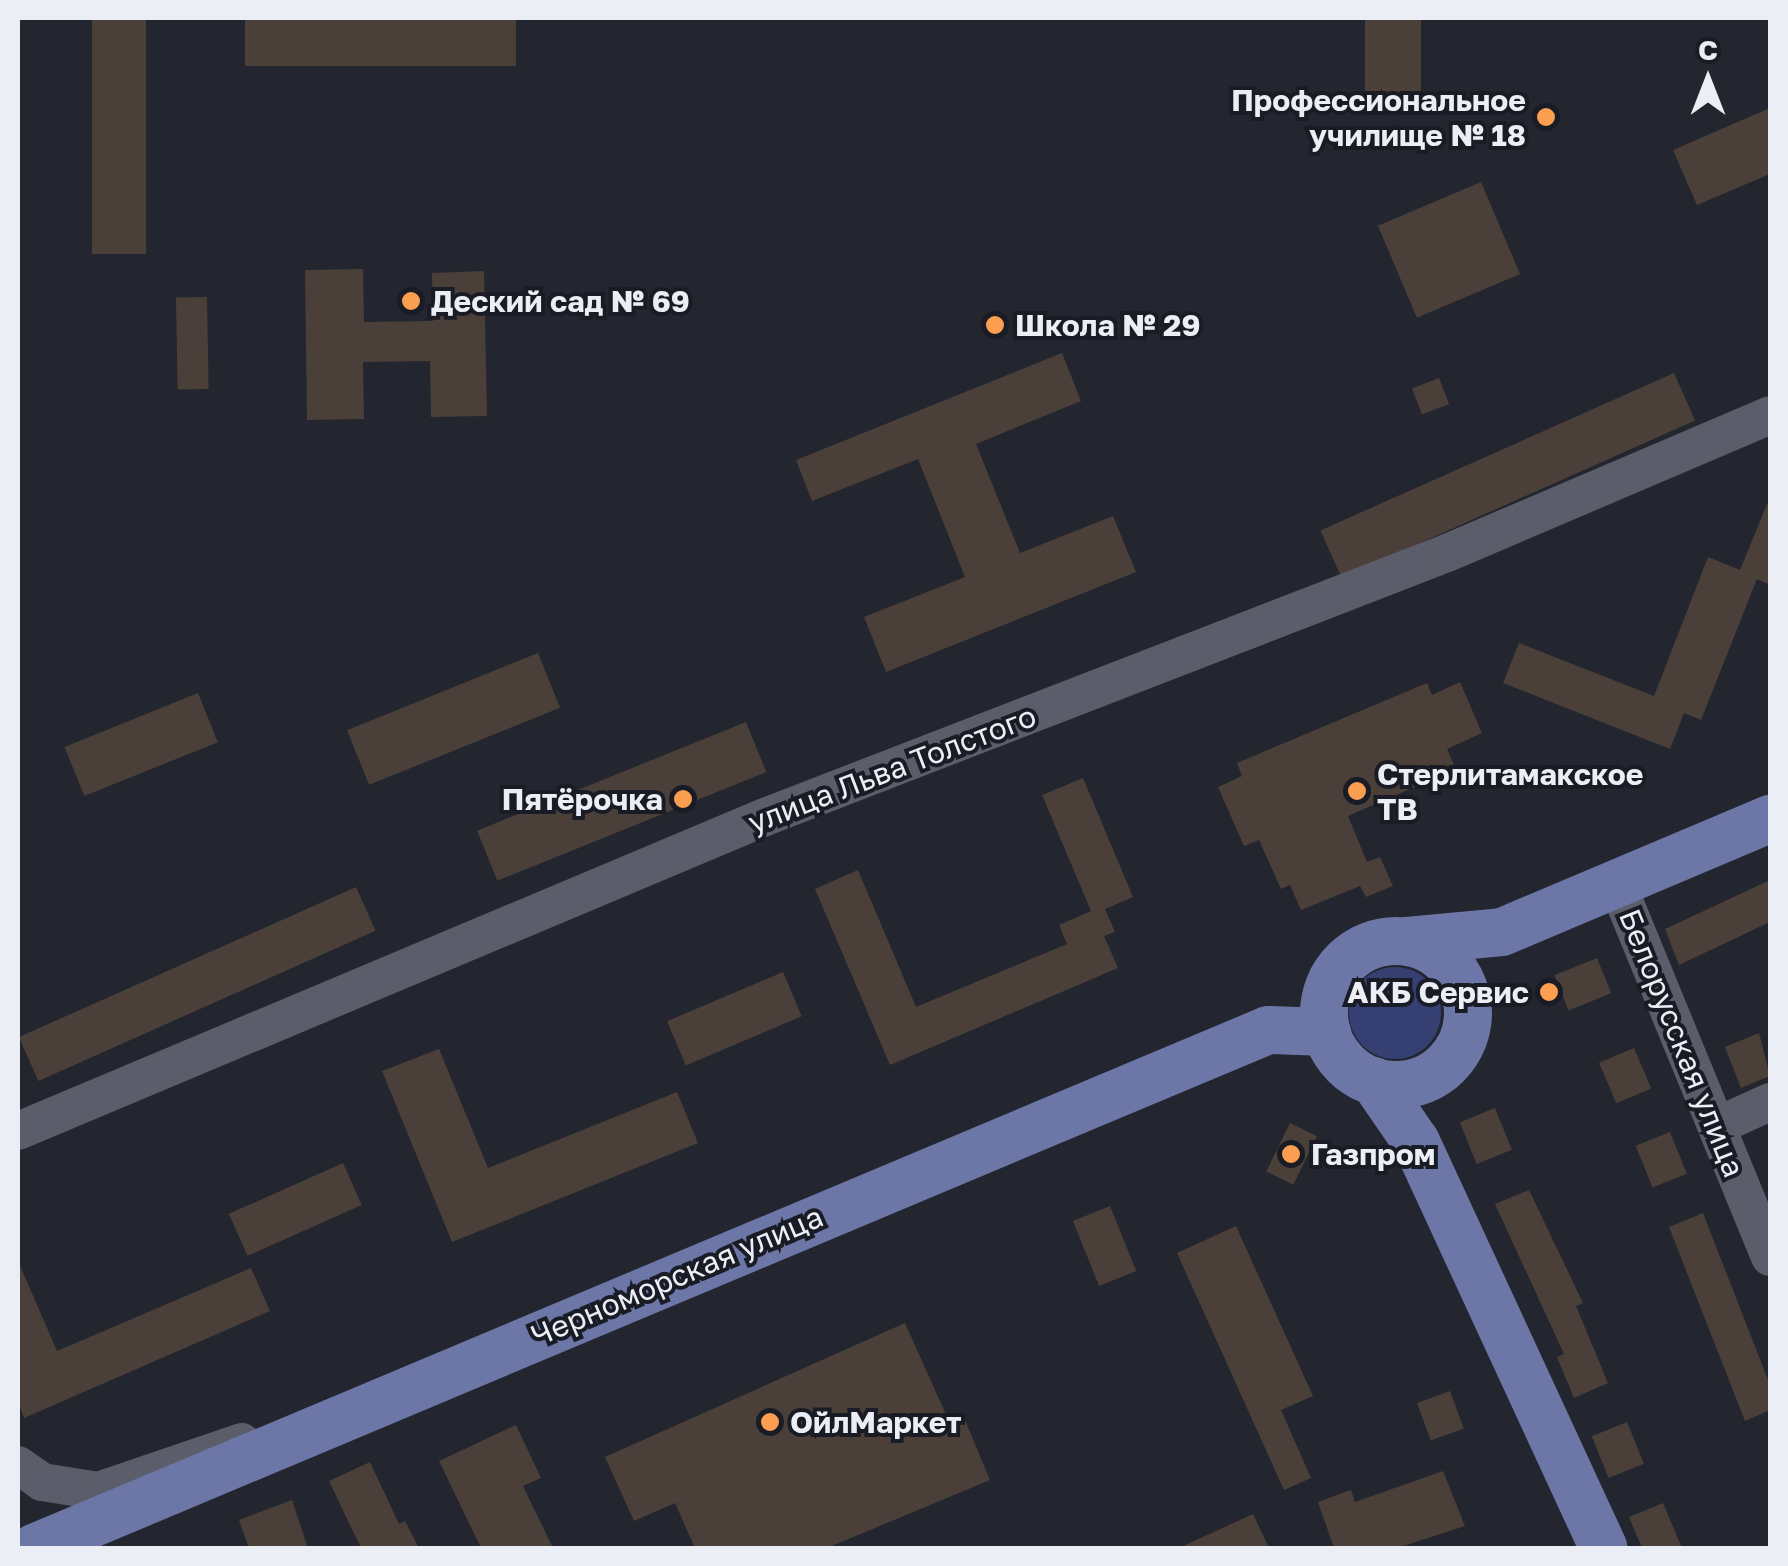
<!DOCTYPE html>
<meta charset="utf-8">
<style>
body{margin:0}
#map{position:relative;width:1788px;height:1566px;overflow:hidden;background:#23252f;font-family:"Golos Text",sans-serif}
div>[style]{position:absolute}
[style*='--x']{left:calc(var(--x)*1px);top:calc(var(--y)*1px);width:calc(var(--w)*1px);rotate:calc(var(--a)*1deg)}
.green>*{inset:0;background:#353f71}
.round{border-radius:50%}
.building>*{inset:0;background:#4a4039;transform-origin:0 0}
.minor>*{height:38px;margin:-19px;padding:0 19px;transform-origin:19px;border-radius:19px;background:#5b5e6a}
.major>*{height:48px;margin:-24px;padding:0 24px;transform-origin:24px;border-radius:24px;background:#6c77a7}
.major>.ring{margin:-24px;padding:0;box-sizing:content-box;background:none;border:48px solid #6c77a7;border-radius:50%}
.dots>*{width:28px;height:28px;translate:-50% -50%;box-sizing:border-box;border:5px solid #191c25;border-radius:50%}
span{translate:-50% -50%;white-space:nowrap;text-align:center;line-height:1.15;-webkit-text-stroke:8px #191c25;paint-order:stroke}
.poi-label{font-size:30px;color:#eceef5;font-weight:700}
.right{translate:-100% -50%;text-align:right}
.left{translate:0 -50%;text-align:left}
.street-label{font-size:30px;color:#eceef5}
.frame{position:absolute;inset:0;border:20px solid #eceef5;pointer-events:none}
.north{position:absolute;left:1658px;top:30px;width:100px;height:100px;-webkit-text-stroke:8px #191c25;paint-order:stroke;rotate:0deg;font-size:28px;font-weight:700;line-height:40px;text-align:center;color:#eceef5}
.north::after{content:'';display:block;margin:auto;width:35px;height:45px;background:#eceef5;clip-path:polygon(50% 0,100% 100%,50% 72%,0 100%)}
</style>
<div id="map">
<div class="green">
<i class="round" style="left:1349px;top:967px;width:92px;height:92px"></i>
</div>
<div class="building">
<i style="left:92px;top:18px;width:54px;height:236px"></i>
<i style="left:245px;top:18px;width:271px;height:48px"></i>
<i style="left:1365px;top:18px;width:56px;height:75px"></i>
<i style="clip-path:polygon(1770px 108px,1770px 174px,1697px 205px,1673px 150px)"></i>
<i style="left:1481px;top:182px;width:100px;height:112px;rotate:67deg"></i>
<i style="clip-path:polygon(363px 269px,364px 322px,433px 321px,432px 273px,484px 271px,487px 416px,431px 417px,430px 361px,363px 362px,364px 419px,307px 420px,305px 270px)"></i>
<i style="left:207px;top:297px;width:92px;height:31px;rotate:89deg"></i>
<i style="clip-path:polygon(1062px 353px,1081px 401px,976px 444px,1020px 553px,1113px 516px,1136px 572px,886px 672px,864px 617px,965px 577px,918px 459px,812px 501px,796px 460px)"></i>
<i style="left:1674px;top:373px;width:52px;height:387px;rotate:66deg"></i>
<i style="left:1439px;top:378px;width:28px;height:29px;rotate:69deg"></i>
<i style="clip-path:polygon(1770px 497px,1770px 585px,1757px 579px,1701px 720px,1684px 713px,1670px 749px,1503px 683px,1519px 643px,1654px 696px,1708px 557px,1740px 570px)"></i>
<i style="left:538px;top:653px;width:59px;height:206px;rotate:68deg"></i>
<i style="clip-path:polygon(1460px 682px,1482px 733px,1447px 749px,1456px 769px,1348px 816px,1367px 862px,1380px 857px,1393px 886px,1366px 897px,1360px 886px,1301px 910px,1290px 885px,1281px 889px,1259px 840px,1244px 846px,1218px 787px,1242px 776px,1237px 763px,1427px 683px,1432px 695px)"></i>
<i style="left:198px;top:693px;width:53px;height:144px;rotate:68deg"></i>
<i style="left:746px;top:722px;width:54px;height:290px;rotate:68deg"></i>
<i style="clip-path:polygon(1083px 778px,1133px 897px,1105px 909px,1115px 932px,1104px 936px,1118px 968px,890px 1065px,815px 889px,858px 870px,916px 1007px,1067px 944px,1059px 925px,1091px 911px,1042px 795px)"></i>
<i style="clip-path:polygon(1770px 880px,1770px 922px,1679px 965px,1665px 929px)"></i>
<i style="left:356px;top:887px;width:48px;height:369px;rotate:66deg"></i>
<i style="left:1597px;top:958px;width:38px;height:46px;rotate:68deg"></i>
<i style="left:783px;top:972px;width:48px;height:126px;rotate:67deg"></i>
<i style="clip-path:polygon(1759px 1033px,1770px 1076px,1741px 1088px,1725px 1047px)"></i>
<i style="left:1634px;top:1048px;width:44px;height:38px;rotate:67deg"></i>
<i style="clip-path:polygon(439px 1049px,488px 1168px,677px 1092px,698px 1143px,452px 1242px,382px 1071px)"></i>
<i style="left:1495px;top:1108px;width:45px;height:38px;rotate:68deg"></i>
<i style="left:1290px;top:1123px;width:30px;height:54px;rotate:26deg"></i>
<i style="left:1670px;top:1132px;width:45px;height:37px;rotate:68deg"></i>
<i style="left:343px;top:1163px;width:46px;height:125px;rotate:66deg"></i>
<i style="clip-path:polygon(1529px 1190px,1583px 1303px,1576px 1306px,1608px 1383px,1574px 1398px,1557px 1357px,1564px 1354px,1495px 1204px)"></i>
<i style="left:1110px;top:1206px;width:70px;height:40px;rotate:68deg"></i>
<i style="clip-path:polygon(1703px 1213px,1770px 1385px,1770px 1410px,1745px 1421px,1669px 1227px)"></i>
<i style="clip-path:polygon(1236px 1226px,1313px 1396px,1281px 1410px,1311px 1478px,1284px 1490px,1177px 1253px)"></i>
<i style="clip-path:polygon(18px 1261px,57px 1351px,251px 1268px,270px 1311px,24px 1418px,18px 1402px)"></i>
<i style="clip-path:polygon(905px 1323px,948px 1419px,962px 1413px,990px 1480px,827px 1548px,695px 1548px,675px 1503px,634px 1521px,605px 1457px)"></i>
<i style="left:1450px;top:1391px;width:40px;height:35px;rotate:70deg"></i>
<i style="left:1627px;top:1422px;width:45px;height:38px;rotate:68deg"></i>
<i style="clip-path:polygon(516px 1425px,541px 1478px,523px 1486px,553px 1548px,481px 1548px,439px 1461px)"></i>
<i style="clip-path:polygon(370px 1462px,399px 1524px,405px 1521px,419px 1548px,361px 1548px,329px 1481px)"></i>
<i style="clip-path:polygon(1443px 1471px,1465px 1526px,1397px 1548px,1334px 1548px,1318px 1502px,1351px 1490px,1355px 1502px)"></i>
<i style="clip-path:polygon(292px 1500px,308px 1548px,249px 1548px,239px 1520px)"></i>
<i style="clip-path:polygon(1663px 1503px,1682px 1548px,1642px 1548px,1629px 1517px)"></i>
<i style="clip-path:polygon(1253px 1514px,1269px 1548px,1179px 1548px)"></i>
</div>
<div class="minor">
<i style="--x:1617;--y:884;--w:403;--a:67.7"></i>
<i style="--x:1717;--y:1126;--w:58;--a:-24.4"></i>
<i style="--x:18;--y:1131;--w:810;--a:-22.8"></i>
<i style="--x:765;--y:817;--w:731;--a:-21.16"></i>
<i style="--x:1447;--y:553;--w:351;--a:-23.1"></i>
<i style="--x:18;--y:1465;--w:29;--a:35"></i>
<i style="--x:42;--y:1482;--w:57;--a:9.1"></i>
<i style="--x:98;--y:1491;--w:152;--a:-18.8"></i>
</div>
<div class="major">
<i style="--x:1407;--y:941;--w:95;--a:-5.4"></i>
<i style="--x:1502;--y:932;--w:291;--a:-22.9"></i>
<i class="ring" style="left:1324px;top:941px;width:96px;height:96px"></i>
<i style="--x:1374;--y:1081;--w:74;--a:55.5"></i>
<i style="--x:1416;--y:1142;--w:447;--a:65.2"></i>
<i style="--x:34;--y:1548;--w:1338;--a:-22.77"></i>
<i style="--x:1268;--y:1030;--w:59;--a:1.9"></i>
</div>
<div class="dots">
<i style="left:1546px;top:117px;background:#fb9e50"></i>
<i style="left:411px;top:301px;background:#fb9e50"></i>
<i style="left:995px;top:325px;background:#fb9e50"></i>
<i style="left:1357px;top:791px;background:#fb9e50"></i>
<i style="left:683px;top:799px;background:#fb9e50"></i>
<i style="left:1549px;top:992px;background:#fb9e50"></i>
<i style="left:1291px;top:1154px;background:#fb9e50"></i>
<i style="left:770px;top:1422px;background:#fb9e50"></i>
</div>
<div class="poi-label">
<span class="right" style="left:1526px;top:117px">Профессиональное<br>училище № 18</span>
<span class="left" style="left:431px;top:301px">Деский сад № 69</span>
<span class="left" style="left:1015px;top:325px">Школа № 29</span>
<span class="left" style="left:1377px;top:791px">Стерлитамакское<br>ТВ</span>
<span class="right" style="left:663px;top:799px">Пятёрочка</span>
<span class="right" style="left:1529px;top:992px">АКБ Сервис</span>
<span class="left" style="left:1311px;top:1154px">Газпром</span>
<span class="left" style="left:790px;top:1422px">ОйлМаркет</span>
</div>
<div class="street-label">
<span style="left:892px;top:769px;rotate:-21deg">улица Льва Толстого</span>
<span style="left:1682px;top:1043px;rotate:68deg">Белорусская улица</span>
<span style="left:677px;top:1276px;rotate:-23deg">Черноморская улица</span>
</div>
<div class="frame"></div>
<div class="north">С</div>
</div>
